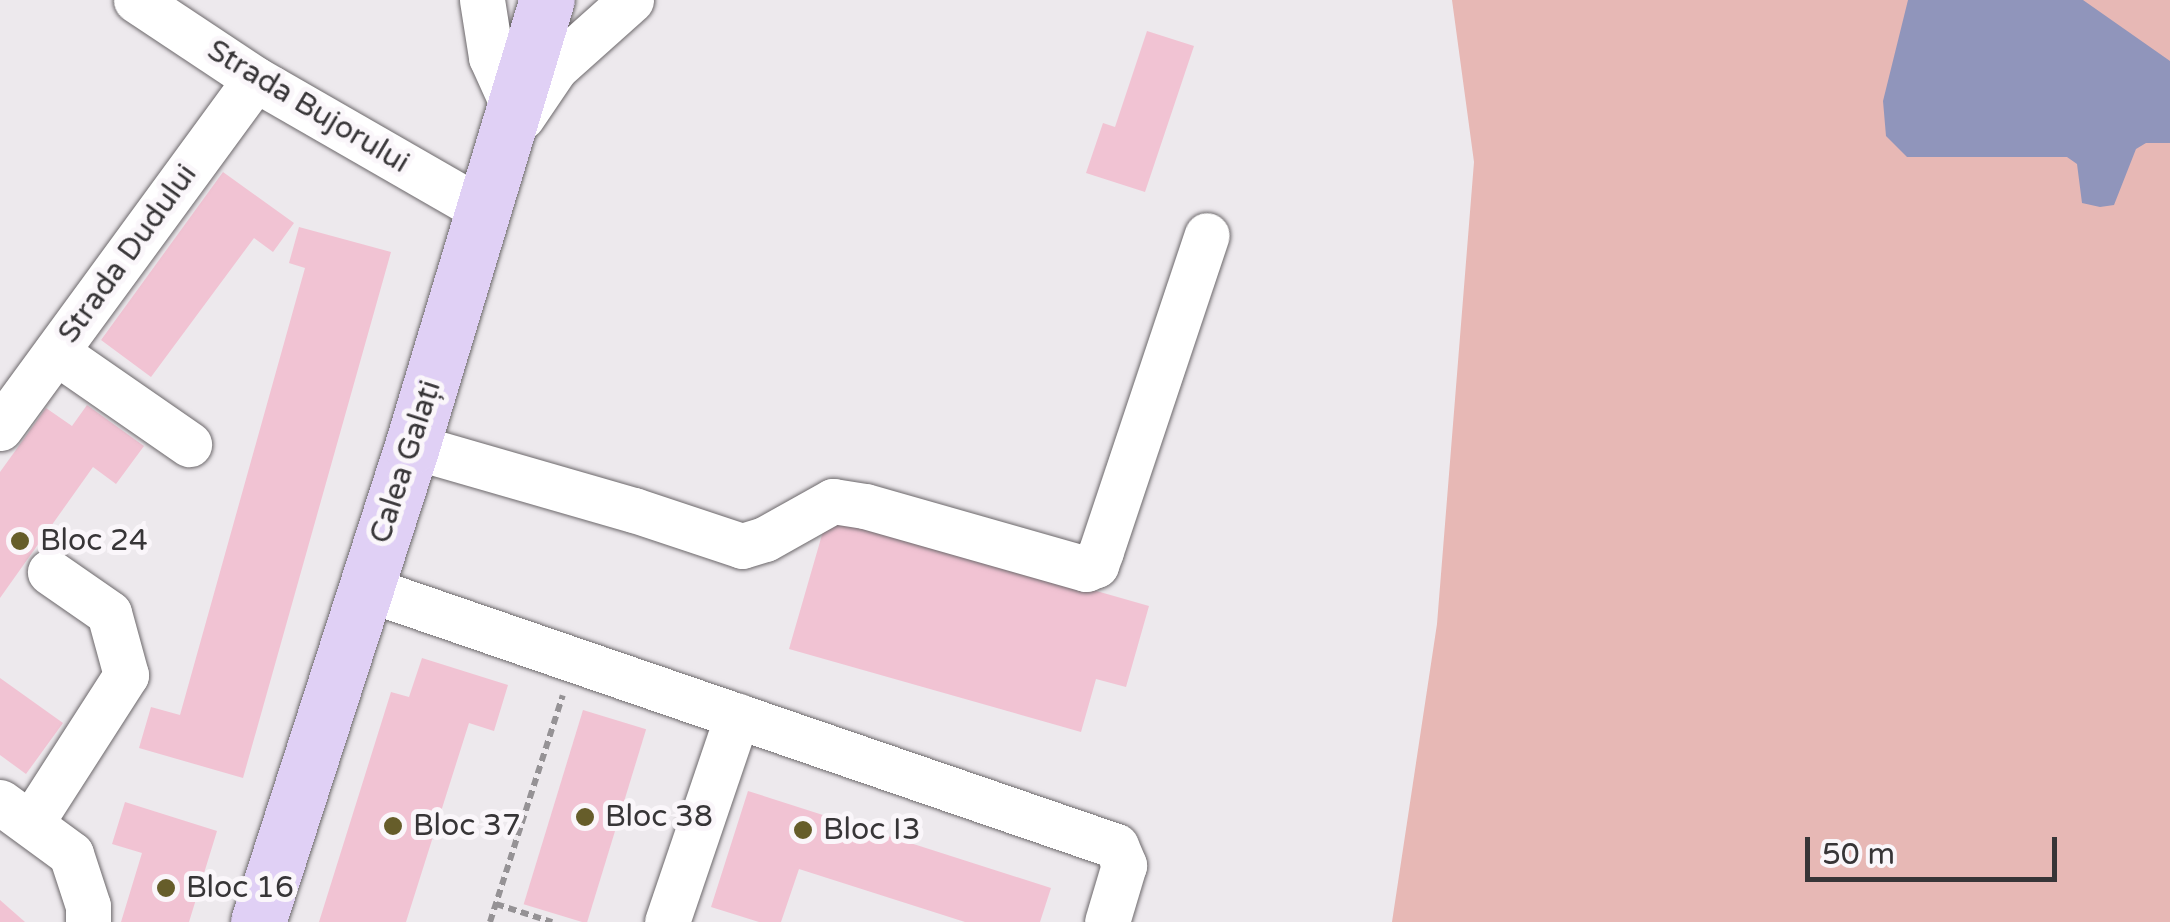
<!DOCTYPE html>
<meta charset="utf-8">
<style>
body{margin:0}
#map{position:relative;width:2170px;height:922px;overflow:hidden;background:#ede9ed;font-family:"Varela Round",sans-serif}
div>[style]{position:absolute}
[style*='--x']{left:calc(var(--x)*1px);top:calc(var(--y)*1px);width:calc(var(--w)*1px);rotate:calc(var(--a)*1deg)}
.green>*{inset:0;background:#e7b8b5}
.water>*{inset:0;background:#9095bb}
.building>*{inset:0;background:#f1c3d3;transform-origin:0 0}
.path>*{height:6px;margin-top:-3px;transform-origin:0;background:repeating-linear-gradient(90deg,#959295 0 8px,transparent 0 13px)}
.roads{filter:drop-shadow(0 0 2px #6c686b) drop-shadow(0 0 2px #6c686b)}
.minor>*{height:45px;margin:-22.5px;padding:0 22.5px;transform-origin:22.5px;border-radius:22.5px;background:#fff}
.major>*{height:55px;margin:-27.5px;padding:0 27.5px;transform-origin:27.5px;border-radius:27.5px;background:#e0d0f5}
.dots>*{width:28px;height:28px;translate:-50% -50%;box-sizing:border-box;border:5px solid #faf6fa;border-radius:50%}
span{translate:-50% -50%;white-space:nowrap;text-align:center;line-height:1.15;-webkit-text-stroke:10px #faf6fa;paint-order:stroke}
.street-label{font-size:30px;color:#373537}
.poi-label{font-size:30px;color:#373537}
.left{translate:0 -50%;text-align:left}
.scale{position:absolute;left:1805px;top:837px;width:252px;height:45px;box-sizing:border-box;border:5px solid #373537;border-top:0;padding-left:12px;font-size:30px;line-height:35px;white-space:nowrap;color:#373537;-webkit-text-stroke:8px #faf6fa;paint-order:stroke}
</style>
<div id="map">
<div class="green">
<i style="clip-path:polygon(1452px 0,2170px 0,2170px 922px,1392px 922px,1437px 624px,1474px 162px)"></i>
</div>
<div class="water">
<i style="clip-path:polygon(1908px 0,2083px 0,2170px 61px,2170px 143px,2146px 143px,2136px 149px,2114px 205px,2100px 207px,2082px 203px,2077px 164px,2067px 157px,1907px 157px,1886px 136px,1883px 101px)"></i>
</div>
<div class="building">
<i style="clip-path:polygon(1147px 31px,1194px 46px,1145px 192px,1086px 173px,1103px 123px,1115px 127px)"></i>
<i style="clip-path:polygon(223px 172px,294px 223px,273px 252px,254px 238px,151px 377px,101px 340px)"></i>
<i style="clip-path:polygon(299px 227px,391px 252px,243px 778px,139px 748px,151px 707px,180px 715px,305px 268px,289px 263px)"></i>
<i style="clip-path:polygon(87px 405px,144px 446px,116px 484px,93px 467px,0 598px,0 472px,46px 408px,72px 426px)"></i>
<i style="clip-path:polygon(828px 514px,1149px 606px,1126px 687px,1096px 679px,1081px 732px,789px 649px)"></i>
<i style="clip-path:polygon(422px 658px,508px 685px,494px 731px,469px 723px,406px 922px,319px 922px,391px 692px,409px 697px)"></i>
<i style="clip-path:polygon(0 678px,63px 723px,26px 774px,0 755px)"></i>
<i style="left:583px;top:710px;width:66px;height:203px;rotate:17deg"></i>
<i style="clip-path:polygon(748px 791px,1051px 888px,1040px 922px,965px 922px,799px 869px,781px 922px,759px 922px,711px 907px)"></i>
<i style="clip-path:polygon(125px 802px,217px 831px,189px 922px,121px 922px,142px 853px,112px 844px)"></i>
<i style="clip-path:polygon(0 900px,25px 922px,0 922px)"></i>
</div>
<div class="path">
<i style="--x:496;--y:904;--w:59;--a:17.8"></i>
<i style="--x:490;--y:922;--w:238;--a:-72.2"></i>
</div>
<div class="roads">
<div class="minor">
<i style="--x:136;--y:0;--w:143;--a:33.6"></i>
<i style="--x:255;--y:79;--w:263;--a:29.9"></i>
<i style="--x:482;--y:0;--w:58;--a:81"></i>
<i style="--x:491;--y:57;--w:56;--a:65.7"></i>
<i style="--x:522;--y:117;--w:59;--a:-56"></i>
<i style="--x:555;--y:68;--w:102;--a:-41.8"></i>
<i style="--x:56;--y:352;--w:162;--a:34.7"></i>
<i style="--x:0;--y:428;--w:432;--a:-53.8"></i>
<i style="--x:412;--y:446;--w:231;--a:16.1"></i>
<i style="--x:634;--y:510;--w:114;--a:18.4"></i>
<i style="--x:742;--y:546;--w:24;--a:-17"></i>
<i style="--x:765;--y:539;--w:78;--a:-29.2"></i>
<i style="--x:833;--y:501;--w:32;--a:9"></i>
<i style="--x:865;--y:506;--w:230;--a:15.9"></i>
<i style="--x:1086;--y:569;--w:11;--a:-22"></i>
<i style="--x:1096;--y:565;--w:15;--a:-70"></i>
<i style="--x:1101;--y:551;--w:333;--a:-71.5"></i>
<i style="--x:365;--y:588;--w:794;--a:18.96"></i>
<i style="--x:1116;--y:846;--w:21;--a:67"></i>
<i style="--x:1124;--y:865;--w:59;--a:106.6"></i>
<i style="--x:0;--y:802;--w:88;--a:36.2"></i>
<i style="--x:71;--y:854;--w:55;--a:71.9"></i>
<i style="--x:88;--y:906;--w:16;--a:90"></i>
<i style="--x:31;--y:823;--w:176;--a:-57.3"></i>
<i style="--x:126;--y:675;--w:64;--a:-105.3"></i>
<i style="--x:109;--y:613;--w:72;--a:-145.2"></i>
<i style="--x:667;--y:922;--w:218;--a:-71.2"></i>
</div>
<div class="major">
<i style="--x:258;--y:922;--w:500;--a:-72.07"></i>
<i style="--x:412;--y:446;--w:466;--a:-73.2"></i>
</div>
</div>
<div class="dots">
<i style="left:20px;top:541px;background:#665d2a"></i>
<i style="left:585px;top:817px;background:#665d2a"></i>
<i style="left:393px;top:826px;background:#665d2a"></i>
<i style="left:803px;top:830px;background:#665d2a"></i>
<i style="left:166px;top:888px;background:#665d2a"></i>
</div>
<div class="street-label">
<span style="left:308px;top:107px;rotate:31deg">Strada Bujorului</span>
<span style="left:128px;top:254px;rotate:-54deg">Strada Dudului</span>
<span style="left:406px;top:462px;rotate:-72deg">Calea Galați</span>
</div>
<div class="poi-label">
<span class="left" style="left:40px;top:541px">Bloc 24</span>
<span class="left" style="left:605px;top:817px">Bloc 38</span>
<span class="left" style="left:413px;top:826px">Bloc 37</span>
<span class="left" style="left:823px;top:830px">Bloc I3</span>
<span class="left" style="left:186px;top:888px">Bloc 16</span>
</div>
<div class="scale">50 m</div>
</div>
